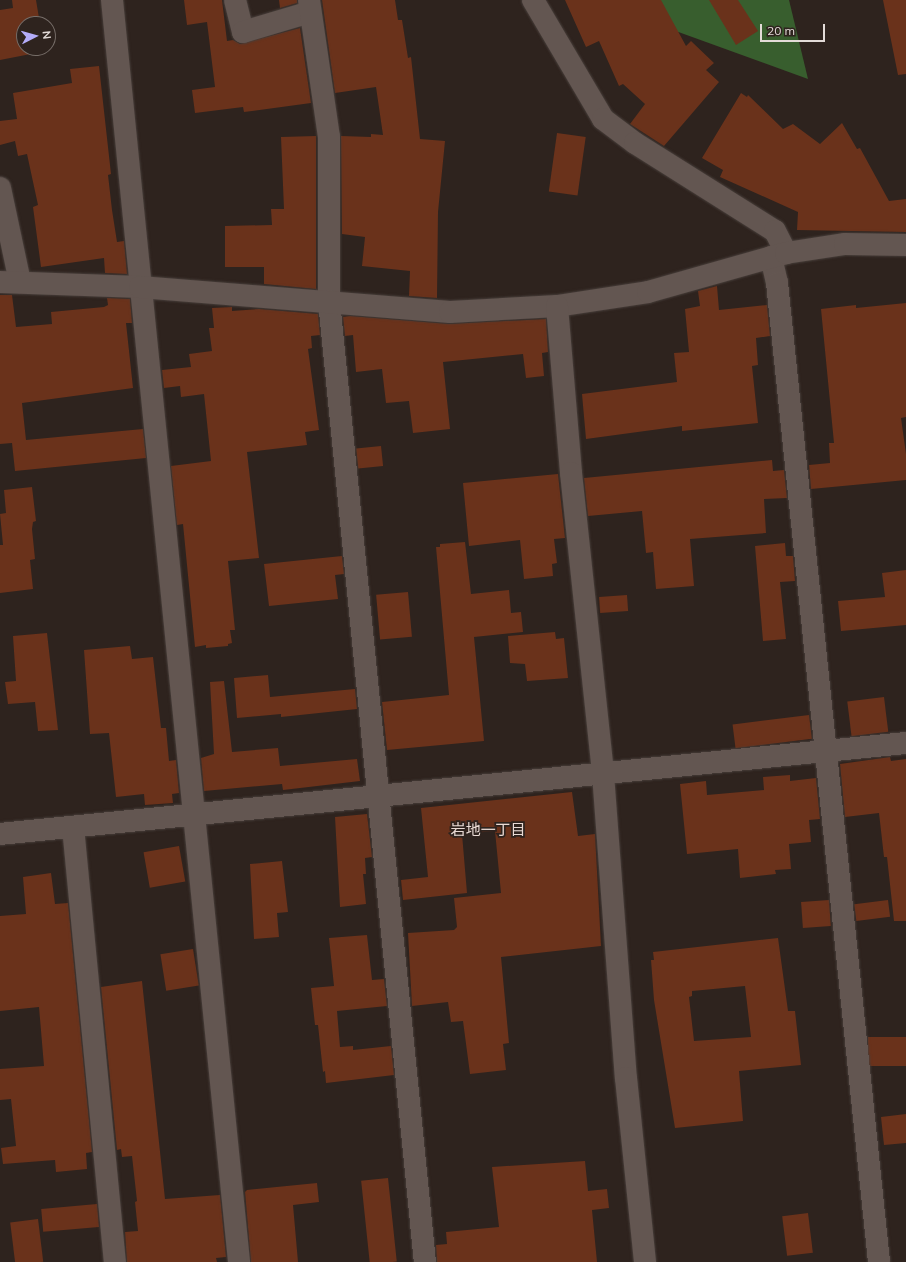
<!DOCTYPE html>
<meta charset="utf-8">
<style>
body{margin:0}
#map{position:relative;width:906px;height:1262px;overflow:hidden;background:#2e231e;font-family:Mulish,"Noto Sans JP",sans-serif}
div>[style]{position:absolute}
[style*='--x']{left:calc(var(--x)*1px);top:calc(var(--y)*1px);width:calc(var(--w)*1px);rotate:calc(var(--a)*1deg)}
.forest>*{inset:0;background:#385e2e}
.building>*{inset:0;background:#6a321b;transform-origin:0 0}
.roads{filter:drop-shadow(0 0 1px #473e3a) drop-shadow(0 0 1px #473e3a)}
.street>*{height:22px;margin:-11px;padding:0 11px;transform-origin:11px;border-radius:11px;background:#635651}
span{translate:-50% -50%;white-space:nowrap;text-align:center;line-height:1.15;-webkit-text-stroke:3.5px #2e231e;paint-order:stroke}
.neighbourhood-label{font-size:15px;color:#e9dad4}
.north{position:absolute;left:16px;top:16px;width:40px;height:40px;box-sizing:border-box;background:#2e231e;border:1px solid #766d68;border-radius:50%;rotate:84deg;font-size:11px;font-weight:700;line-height:16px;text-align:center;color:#e3dbd8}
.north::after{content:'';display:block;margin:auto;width:14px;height:18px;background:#b4acf9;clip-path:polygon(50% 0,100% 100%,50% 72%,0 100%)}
.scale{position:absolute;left:760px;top:24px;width:65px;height:18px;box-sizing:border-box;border:2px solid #e3dbd8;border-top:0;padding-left:5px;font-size:12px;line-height:14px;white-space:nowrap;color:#e3dbd8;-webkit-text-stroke:3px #2e231e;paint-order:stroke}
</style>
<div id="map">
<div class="forest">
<i style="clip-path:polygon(629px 0,789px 0,808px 79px,637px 17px)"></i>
</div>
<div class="building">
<i style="clip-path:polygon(12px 0,36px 0,40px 24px,24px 24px,24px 48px,40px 48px,41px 52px,0 60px,0 10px,13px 8px)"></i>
<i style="clip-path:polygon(184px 0,222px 0,227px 41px,233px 40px,240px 44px,300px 28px,311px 103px,244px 112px,243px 107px,195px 113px,192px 90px,215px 87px,207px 22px,187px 25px)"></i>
<i style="clip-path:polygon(279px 0,297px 0,297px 3px,280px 8px)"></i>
<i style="clip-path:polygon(322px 0,395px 0,398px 20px,402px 20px,408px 58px,411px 57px,420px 139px,445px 141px,438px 212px,437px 298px,409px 296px,410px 271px,362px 266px,365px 237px,342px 234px,341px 136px,371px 137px,371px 134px,383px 135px,376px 87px,335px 93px)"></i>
<i style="clip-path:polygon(565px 0,661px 0,686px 46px,691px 41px,714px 63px,706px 70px,719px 82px,664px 146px,630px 124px,645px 104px,623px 84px,619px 86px,599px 41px,586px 47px)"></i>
<i style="clip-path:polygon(709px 0,738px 0,758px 31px,736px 45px)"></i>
<i style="clip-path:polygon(883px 0,906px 0,906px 74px,898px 75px)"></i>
<i style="clip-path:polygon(99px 66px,111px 174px,108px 175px,112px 210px,117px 242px,124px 241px,127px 274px,105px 273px,104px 258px,41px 267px,33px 207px,38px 205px,27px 154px,18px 156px,15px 141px,0 145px,0 121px,17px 119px,13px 93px,72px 83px,70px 69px)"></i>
<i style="clip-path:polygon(741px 93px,747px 97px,748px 95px,783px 129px,793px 124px,820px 144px,842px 123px,857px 149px,860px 148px,889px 201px,906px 199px,906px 232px,797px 230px,798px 212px,720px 177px,723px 170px,702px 158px)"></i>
<i style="left:557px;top:133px;width:29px;height:59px;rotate:8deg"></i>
<i style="clip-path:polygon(316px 136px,316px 289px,264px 284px,264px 267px,225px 267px,225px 226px,272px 225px,271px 209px,284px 209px,281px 137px)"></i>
<i style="clip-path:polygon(717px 286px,719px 310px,767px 305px,770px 336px,756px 338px,758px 365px,752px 366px,758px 423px,682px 431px,682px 426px,586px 439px,582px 394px,677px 382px,674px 353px,689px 352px,685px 309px,700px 306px,698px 291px)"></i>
<i style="clip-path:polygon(0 295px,12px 295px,16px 327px,52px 324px,51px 312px,104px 307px,108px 305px,107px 298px,130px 299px,132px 323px,126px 323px,133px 388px,22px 403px,26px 440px,143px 429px,146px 458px,15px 471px,12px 443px,0 444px)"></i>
<i style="clip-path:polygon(906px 303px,906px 417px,901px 418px,906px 454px,906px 480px,811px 489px,809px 465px,830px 463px,829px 443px,834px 443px,821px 309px,856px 305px,856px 308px)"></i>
<i style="clip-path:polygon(232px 307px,232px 311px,259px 309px,318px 314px,320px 335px,311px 336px,312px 348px,308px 349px,319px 430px,305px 432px,307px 445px,247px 452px,259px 558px,228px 561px,235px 630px,230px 630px,232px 643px,228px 644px,228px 646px,206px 648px,206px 645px,195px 647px,183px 524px,177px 525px,171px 466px,211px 461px,204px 394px,181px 397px,180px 386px,164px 388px,162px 370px,191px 367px,189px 354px,212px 351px,209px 328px,214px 328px,212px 308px)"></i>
<i style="clip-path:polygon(350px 316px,449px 324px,546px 319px,548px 352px,542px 353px,544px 376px,526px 378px,523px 354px,443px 362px,450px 429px,413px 433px,409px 401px,386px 403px,382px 369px,356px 372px,353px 335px,345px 336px,343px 317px)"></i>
<i style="left:381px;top:446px;width:20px;height:25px;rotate:84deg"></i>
<i style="clip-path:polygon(772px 460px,773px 471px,784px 470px,787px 498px,764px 499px,766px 533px,690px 539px,694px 586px,656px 589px,653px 552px,646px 553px,642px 511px,588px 516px,584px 478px)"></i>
<i style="clip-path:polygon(558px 474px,565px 538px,554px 539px,557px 563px,552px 564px,553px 576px,524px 579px,520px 540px,469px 546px,463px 483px)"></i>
<i style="clip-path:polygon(32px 487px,36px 521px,33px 522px,32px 529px,35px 559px,30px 560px,33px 589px,0 593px,0 545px,3px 545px,0 514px,6px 513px,4px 490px)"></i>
<i style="clip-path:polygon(465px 542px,471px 594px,509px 590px,511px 613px,521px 612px,523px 632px,474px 637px,484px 741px,387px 750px,382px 702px,449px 695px,436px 547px,440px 547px,440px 544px)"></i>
<i style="clip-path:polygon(785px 543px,786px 556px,793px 556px,795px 581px,780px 582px,786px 639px,763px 641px,755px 546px)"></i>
<i style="clip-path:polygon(342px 556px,344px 574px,335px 575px,338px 599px,269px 606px,264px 564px)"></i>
<i style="clip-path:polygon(906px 570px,906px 625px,841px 631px,838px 601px,885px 597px,882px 573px)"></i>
<i style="left:408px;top:592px;width:45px;height:32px;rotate:85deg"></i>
<i style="left:627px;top:595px;width:16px;height:28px;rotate:86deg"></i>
<i style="clip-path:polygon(555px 632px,556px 639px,564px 638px,568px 678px,527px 681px,525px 664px,510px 663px,508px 636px)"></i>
<i style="clip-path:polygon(47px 633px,58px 730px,38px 731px,35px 702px,8px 704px,5px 682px,16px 681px,13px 636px)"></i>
<i style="clip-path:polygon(130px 646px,132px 659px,153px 657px,161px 728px,166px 728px,169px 761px,176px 760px,179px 793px,172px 794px,173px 803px,145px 805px,144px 794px,116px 797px,109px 733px,90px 734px,84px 650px)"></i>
<i style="clip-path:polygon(268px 675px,270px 697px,355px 689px,357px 709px,281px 717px,281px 714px,237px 718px,234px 678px)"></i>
<i style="clip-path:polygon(224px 681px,232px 752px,278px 748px,280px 766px,357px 759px,360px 781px,283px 790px,282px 784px,204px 791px,201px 758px,214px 754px,210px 682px)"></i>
<i style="left:884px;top:697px;width:35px;height:37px;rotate:83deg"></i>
<i style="left:809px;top:715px;width:24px;height:77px;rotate:83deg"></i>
<i style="clip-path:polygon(890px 757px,891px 761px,906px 759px,906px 921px,894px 921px,887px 857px,884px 857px,879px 813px,845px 817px,840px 764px)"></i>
<i style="clip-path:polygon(790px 775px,790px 781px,816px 778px,820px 819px,809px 820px,811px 842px,789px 844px,791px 869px,775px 870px,776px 874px,740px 878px,738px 849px,687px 854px,680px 784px,706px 781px,707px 795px,764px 790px,763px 777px)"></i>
<i style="clip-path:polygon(572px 792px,578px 836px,595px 834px,601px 946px,501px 957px,509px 1043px,503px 1044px,506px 1070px,470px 1074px,463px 1021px,451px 1022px,448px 1002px,412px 1006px,408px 933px,454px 930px,457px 927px,454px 898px,501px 893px,495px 831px,462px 834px,467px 893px,403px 900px,401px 880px,428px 877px,421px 808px)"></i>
<i style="clip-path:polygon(367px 814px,372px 857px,365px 858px,366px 874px,363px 874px,366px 904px,340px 907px,335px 817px)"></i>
<i style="left:179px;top:846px;width:36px;height:36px;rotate:80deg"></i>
<i style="clip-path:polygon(282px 861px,288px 912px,277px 913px,279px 937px,254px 939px,250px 864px)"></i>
<i style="clip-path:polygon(51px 873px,55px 904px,68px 903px,92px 1152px,86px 1153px,87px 1169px,56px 1172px,55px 1160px,3px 1164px,1px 1148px,16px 1146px,11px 1099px,0 1100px,0 1069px,44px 1066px,39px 1007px,0 1011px,0 916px,26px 914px,23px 877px)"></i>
<i style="left:829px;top:900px;width:26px;height:28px;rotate:86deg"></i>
<i style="left:888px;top:900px;width:17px;height:34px;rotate:83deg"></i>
<i style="clip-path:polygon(367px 935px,372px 980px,384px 979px,387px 1006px,337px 1011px,340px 1047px,353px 1046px,353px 1050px,391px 1046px,394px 1075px,326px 1083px,325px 1071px,323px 1072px,318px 1025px,315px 1025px,311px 988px,334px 986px,329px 938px)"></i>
<i style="clip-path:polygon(evenodd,778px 938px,788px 1011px,795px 1011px,801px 1065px,739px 1071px,743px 1121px,675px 1128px,654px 1000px,651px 960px,654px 960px,653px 952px,778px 938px,745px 986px,751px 1037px,694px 1041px,689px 997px,692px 996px,692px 991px,745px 986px)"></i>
<i style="left:193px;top:949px;width:37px;height:33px;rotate:81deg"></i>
<i style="clip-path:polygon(142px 981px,165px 1199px,220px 1195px,226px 1257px,216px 1258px,217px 1262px,127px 1262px,125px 1232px,138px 1231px,135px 1202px,137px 1201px,132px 1156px,122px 1157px,121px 1149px,117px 1150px,101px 987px)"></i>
<i style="left:906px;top:1037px;width:29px;height:38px;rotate:90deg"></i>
<i style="clip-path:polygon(906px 1114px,906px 1143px,884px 1145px,881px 1117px)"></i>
<i style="clip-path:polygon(585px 1161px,588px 1191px,607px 1189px,609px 1208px,592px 1210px,597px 1262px,437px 1262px,436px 1245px,447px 1244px,446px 1232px,499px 1227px,492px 1167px)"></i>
<i style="left:388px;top:1178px;width:84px;height:27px;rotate:84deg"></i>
<i style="clip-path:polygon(317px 1183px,319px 1202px,293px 1205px,298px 1262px,251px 1262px,245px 1192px,247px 1190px)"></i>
<i style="left:97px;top:1204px;width:23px;height:56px;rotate:85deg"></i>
<i style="left:808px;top:1213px;width:40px;height:26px;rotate:83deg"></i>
<i style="left:38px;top:1219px;width:43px;height:28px;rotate:83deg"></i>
</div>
<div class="roads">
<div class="street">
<i style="--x:112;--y:0;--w:1268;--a:84.25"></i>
<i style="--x:235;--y:0;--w:33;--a:76"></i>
<i style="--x:243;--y:32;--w:70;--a:-16.6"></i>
<i style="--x:309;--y:0;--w:138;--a:81.7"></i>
<i style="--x:329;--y:137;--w:164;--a:90"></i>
<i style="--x:329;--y:301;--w:966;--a:84.3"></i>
<i style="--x:533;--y:0;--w:138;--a:59.5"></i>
<i style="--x:603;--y:119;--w:40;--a:37"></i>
<i style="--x:635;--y:143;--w:165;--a:32.2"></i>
<i style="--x:775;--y:231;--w:25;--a:63"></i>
<i style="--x:0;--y:188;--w:96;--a:78"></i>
<i style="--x:771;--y:257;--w:27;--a:77"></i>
<i style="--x:777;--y:283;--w:984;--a:84.05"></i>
<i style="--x:0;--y:282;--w:140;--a:2"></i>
<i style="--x:140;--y:287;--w:311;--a:4.6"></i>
<i style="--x:450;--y:312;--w:107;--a:-3.2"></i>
<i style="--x:557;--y:306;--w:92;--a:-8.7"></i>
<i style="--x:648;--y:292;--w:143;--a:-15.8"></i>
<i style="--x:786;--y:253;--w:60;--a:-8.7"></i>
<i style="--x:845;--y:244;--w:61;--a:0.9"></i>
<i style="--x:557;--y:306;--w:168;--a:85.2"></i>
<i style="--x:571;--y:473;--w:303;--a:83.9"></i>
<i style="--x:603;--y:774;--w:305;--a:85.7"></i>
<i style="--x:626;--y:1078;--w:185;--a:84.1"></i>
<i style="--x:73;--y:827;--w:437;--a:84.5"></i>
<i style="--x:0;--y:834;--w:911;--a:-5.74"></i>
</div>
</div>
<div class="neighbourhood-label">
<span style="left:488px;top:830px">岩地一丁目</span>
</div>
<div class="north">N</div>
<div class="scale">20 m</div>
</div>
